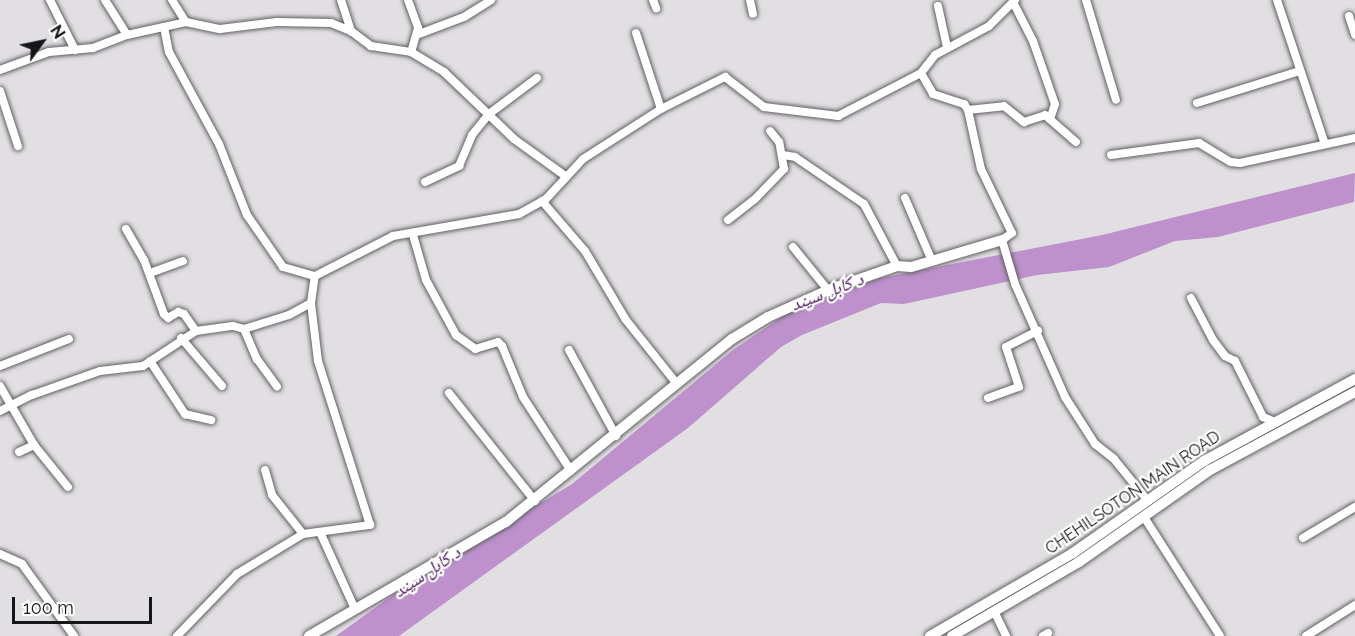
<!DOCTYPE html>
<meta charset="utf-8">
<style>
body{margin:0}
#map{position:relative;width:1355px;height:636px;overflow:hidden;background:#e2dfe3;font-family:Raleway,"Noto Naskh Arabic",sans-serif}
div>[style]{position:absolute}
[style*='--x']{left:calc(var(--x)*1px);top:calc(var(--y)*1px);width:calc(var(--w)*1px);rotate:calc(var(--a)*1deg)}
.water>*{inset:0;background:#be91cd}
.roads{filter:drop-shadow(0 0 2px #615f62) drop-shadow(0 0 2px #615f62)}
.street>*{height:8px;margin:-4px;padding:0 4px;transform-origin:4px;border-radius:4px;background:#fff}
.secondary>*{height:10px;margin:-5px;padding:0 5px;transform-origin:5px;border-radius:5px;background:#fff}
span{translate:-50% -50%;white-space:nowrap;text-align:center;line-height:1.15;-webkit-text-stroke:4.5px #fff;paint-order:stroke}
.street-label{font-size:16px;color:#161517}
.water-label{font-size:18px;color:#460b56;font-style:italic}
.north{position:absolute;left:12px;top:12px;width:60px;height:60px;-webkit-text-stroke:4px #fff;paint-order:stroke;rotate:57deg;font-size:16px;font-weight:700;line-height:24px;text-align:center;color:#161517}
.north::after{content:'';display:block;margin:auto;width:21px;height:27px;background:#161517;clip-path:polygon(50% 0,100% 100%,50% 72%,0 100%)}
.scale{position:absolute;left:12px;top:597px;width:140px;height:27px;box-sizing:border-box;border:3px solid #161517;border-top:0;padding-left:8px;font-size:18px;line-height:21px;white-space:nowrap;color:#161517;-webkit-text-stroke:4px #fff;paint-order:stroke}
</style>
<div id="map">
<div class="water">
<i style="clip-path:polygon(1355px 173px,1354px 202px,1218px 237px,1175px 241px,1109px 267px,1037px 275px,904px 304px,881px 303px,802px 335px,781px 347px,688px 428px,399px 636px,336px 636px,415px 579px,572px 484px,733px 350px,786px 314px,880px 278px,1102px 235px)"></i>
</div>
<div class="roads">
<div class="street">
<i style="--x:50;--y:0;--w:56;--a:63.4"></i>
<i style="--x:105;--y:0;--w:41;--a:57.8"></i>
<i style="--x:172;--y:0;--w:26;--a:58"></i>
<i style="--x:341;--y:0;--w:33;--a:72"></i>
<i style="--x:408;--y:0;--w:30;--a:70"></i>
<i style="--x:418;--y:28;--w:25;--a:106"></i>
<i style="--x:653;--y:0;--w:9;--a:69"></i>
<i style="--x:750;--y:0;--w:14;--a:78"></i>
<i style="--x:1086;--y:0;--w:104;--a:73.3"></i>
<i style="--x:1277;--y:0;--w:152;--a:71.6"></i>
<i style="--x:1013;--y:2;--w:44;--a:62.9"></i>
<i style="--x:1033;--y:41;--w:67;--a:70.8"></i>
<i style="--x:1055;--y:104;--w:16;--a:108"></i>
<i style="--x:938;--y:6;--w:42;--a:77.6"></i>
<i style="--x:1349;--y:16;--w:20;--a:72"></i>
<i style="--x:164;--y:27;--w:25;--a:79"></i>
<i style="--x:169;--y:52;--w:105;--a:61.5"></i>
<i style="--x:219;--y:144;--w:76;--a:68.5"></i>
<i style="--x:247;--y:215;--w:63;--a:55.3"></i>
<i style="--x:283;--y:267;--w:33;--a:16"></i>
<i style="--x:636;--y:33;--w:80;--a:71.8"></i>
<i style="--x:419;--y:34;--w:48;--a:-20.7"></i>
<i style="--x:464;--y:17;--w:32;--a:-32"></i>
<i style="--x:0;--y:70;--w:52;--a:-20.2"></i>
<i style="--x:49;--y:52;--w:44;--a:-5.2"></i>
<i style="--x:93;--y:48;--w:36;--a:-21"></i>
<i style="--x:127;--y:35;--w:60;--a:-12.4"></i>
<i style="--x:186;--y:22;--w:35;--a:12"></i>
<i style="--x:220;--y:29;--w:57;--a:-7"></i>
<i style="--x:277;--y:22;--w:54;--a:1.1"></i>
<i style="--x:331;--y:23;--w:22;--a:22"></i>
<i style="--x:351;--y:31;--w:25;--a:37"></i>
<i style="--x:371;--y:46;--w:40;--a:8.5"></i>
<i style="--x:411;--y:52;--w:39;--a:31"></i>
<i style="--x:444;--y:72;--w:97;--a:43.7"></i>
<i style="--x:514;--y:139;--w:62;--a:35.8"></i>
<i style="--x:921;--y:73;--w:24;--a:60"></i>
<i style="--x:933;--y:94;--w:33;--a:18"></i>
<i style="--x:964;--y:104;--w:7;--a:56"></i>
<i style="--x:968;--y:110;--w:60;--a:77.6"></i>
<i style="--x:981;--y:169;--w:71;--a:64.2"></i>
<i style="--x:1012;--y:233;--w:12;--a:145"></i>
<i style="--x:1002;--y:240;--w:46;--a:73.5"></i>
<i style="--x:1015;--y:284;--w:124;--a:66.1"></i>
<i style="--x:1065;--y:397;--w:56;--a:57.4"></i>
<i style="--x:1095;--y:444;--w:24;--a:38"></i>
<i style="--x:1114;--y:459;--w:54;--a:51"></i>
<i style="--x:0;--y:91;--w:58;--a:71.9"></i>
<i style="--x:1197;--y:103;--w:108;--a:-17.3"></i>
<i style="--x:968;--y:110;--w:36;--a:-6"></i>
<i style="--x:1004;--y:106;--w:26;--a:39"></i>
<i style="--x:1024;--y:122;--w:22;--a:-18"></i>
<i style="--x:1045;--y:115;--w:41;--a:41.1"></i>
<i style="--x:783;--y:155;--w:12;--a:9"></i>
<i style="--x:795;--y:157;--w:83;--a:34.3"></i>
<i style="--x:864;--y:204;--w:70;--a:62"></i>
<i style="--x:1111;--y:155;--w:89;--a:-7.8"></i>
<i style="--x:1199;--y:143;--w:37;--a:31"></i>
<i style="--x:1231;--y:162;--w:9;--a:6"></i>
<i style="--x:1240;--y:163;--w:118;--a:-12.3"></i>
<i style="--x:425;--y:182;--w:38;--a:-25"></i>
<i style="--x:459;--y:166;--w:34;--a:-67"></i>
<i style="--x:472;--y:135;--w:27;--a:-51"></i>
<i style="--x:489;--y:114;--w:60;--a:-36.9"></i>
<i style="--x:905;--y:198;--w:69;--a:66.8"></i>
<i style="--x:542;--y:201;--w:66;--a:49.3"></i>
<i style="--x:585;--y:251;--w:80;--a:59.3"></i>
<i style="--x:626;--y:320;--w:82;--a:51.4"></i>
<i style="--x:728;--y:220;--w:34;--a:-38"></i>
<i style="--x:755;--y:199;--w:42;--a:-46"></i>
<i style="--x:784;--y:169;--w:27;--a:-100"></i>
<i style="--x:779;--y:142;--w:14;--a:-129"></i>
<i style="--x:126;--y:229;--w:36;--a:60"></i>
<i style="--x:144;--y:260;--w:58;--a:69.7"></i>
<i style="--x:164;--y:314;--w:6;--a:45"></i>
<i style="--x:168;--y:318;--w:12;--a:-31"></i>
<i style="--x:178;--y:312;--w:6;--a:18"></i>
<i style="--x:184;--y:314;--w:21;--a:55"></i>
<i style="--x:413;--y:235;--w:47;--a:73.9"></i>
<i style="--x:426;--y:280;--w:63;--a:61.4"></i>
<i style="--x:456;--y:335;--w:24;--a:36"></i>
<i style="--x:475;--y:349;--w:24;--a:-17"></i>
<i style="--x:498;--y:342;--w:6;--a:45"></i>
<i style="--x:502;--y:346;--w:55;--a:67.6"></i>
<i style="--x:523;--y:397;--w:88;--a:57"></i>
<i style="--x:793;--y:247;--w:55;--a:50.9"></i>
<i style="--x:150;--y:273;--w:35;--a:-20"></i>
<i style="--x:315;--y:276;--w:88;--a:-27.1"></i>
<i style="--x:393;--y:236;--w:128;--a:-9.9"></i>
<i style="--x:519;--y:214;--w:31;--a:-29"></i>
<i style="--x:546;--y:199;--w:54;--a:-47.2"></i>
<i style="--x:583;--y:159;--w:93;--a:-32.7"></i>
<i style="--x:661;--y:109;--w:72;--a:-26.6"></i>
<i style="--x:725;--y:77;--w:49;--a:37.6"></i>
<i style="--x:764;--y:107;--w:75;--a:6.9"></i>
<i style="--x:838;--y:116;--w:93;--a:-27.4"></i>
<i style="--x:921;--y:73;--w:23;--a:-52"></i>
<i style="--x:935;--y:55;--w:61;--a:-28.2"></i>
<i style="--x:989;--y:26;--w:37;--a:-45"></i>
<i style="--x:1191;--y:298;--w:47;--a:62.4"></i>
<i style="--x:1213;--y:340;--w:20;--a:53"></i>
<i style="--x:1225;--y:356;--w:11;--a:27"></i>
<i style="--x:1235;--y:361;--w:63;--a:63.4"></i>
<i style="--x:1263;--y:417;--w:11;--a:22"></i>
<i style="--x:244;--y:329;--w:33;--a:67"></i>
<i style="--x:257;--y:359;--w:34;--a:54"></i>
<i style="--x:181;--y:338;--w:63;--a:49.5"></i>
<i style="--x:569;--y:350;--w:98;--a:61.3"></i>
<i style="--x:150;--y:361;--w:64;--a:56.6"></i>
<i style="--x:185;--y:414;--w:27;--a:13"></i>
<i style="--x:0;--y:366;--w:74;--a:-21.4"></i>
<i style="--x:0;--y:386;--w:68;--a:60"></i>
<i style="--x:34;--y:445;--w:54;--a:51"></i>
<i style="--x:449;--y:393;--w:138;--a:51.5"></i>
<i style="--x:988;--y:398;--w:33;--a:-20"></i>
<i style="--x:1019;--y:387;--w:42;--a:-108"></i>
<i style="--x:1006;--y:347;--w:36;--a:-27"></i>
<i style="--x:0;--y:411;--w:36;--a:-27"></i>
<i style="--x:32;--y:395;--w:72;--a:-19.4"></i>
<i style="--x:100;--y:371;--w:43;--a:-6.6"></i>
<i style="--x:143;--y:366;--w:64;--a:-33.4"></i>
<i style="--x:196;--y:331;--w:37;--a:-8"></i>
<i style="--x:233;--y:326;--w:11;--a:15"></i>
<i style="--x:244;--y:329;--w:47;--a:-17.3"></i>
<i style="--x:289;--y:315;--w:25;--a:-29"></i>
<i style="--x:311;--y:303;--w:27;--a:-82"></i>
<i style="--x:19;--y:452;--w:17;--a:-25"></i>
<i style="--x:265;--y:470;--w:26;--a:74"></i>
<i style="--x:272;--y:495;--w:50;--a:51.5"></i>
<i style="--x:303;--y:534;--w:68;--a:-7.7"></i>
<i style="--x:370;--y:525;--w:172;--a:-107.6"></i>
<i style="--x:318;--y:361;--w:58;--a:-96.9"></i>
<i style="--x:1144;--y:517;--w:141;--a:57.4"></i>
<i style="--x:320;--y:532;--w:82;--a:65.6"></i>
<i style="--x:1303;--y:538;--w:61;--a:-30.8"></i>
<i style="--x:0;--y:554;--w:24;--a:24"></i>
<i style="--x:22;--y:564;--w:89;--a:54.2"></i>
<i style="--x:994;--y:611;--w:28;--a:64"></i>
<i style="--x:177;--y:636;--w:86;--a:-45.9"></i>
<i style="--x:237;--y:574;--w:77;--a:-31.2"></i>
<i style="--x:1043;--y:636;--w:6;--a:-31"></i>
<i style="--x:1306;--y:636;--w:58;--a:-32.3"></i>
</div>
<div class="secondary">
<i style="--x:309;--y:636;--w:228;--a:-30.1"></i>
<i style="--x:506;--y:522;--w:291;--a:-39"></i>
<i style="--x:732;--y:339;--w:42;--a:-31.4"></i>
<i style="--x:768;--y:317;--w:66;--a:-24.2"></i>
<i style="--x:828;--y:290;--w:73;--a:-19.2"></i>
<i style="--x:897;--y:266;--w:14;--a:4"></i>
<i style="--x:911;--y:267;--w:95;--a:-16.5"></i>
<i style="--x:930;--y:636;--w:165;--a:-30.1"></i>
<i style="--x:1073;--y:553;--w:160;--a:-35.1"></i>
<i style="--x:1204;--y:461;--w:172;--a:-28.5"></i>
<i style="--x:952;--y:636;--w:147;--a:-30.2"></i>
<i style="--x:1079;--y:562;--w:160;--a:-35.1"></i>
<i style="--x:1210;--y:470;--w:165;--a:-28.3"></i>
</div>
</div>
<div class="street-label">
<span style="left:1133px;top:493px;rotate:-34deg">CHEHILSOTON MAIN ROAD</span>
</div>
<div class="water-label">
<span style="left:827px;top:292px;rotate:-21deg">د کابل سيند</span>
<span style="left:427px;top:572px;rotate:-34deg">د کابل سيند</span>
</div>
<div class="north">N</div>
<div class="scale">100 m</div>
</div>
